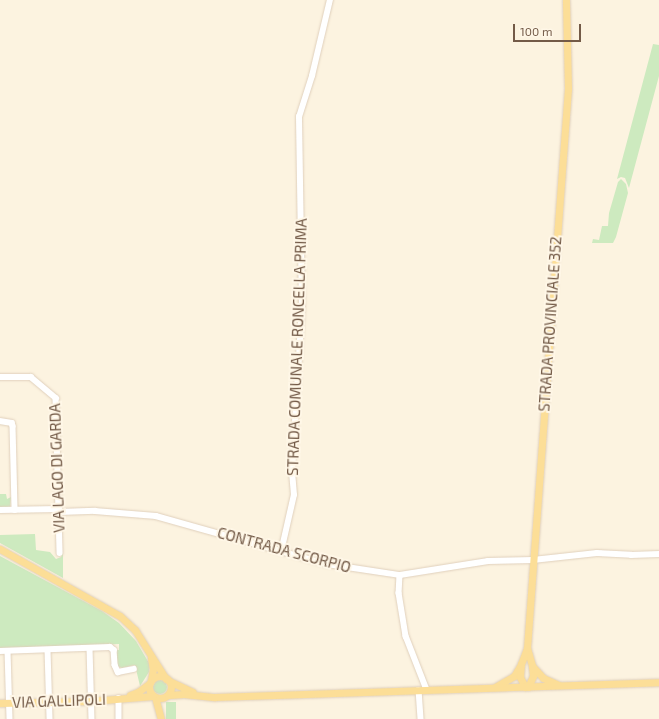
<!DOCTYPE html>
<style>
body{margin:0}
#map{position:relative;width:659px;height:719px;overflow:hidden;background:#fcf3e0;font-family:"Exo 2",sans-serif}
div>[style]{position:absolute}
[style*='--x']{left:calc(var(--x)*1px);top:calc(var(--y)*1px);width:calc(var(--w)*1px);rotate:calc(var(--a)*1deg)}
.green>*{inset:0;background:#cdeabf;transform-origin:0 0}
.round{border-radius:50%}
.roads{filter:drop-shadow(0 0 1px #e0d0bc) drop-shadow(0 0 1px #e0d0bc)}
.minor>*{height:5.5px;margin:-2.75px;padding:0 2.75px;transform-origin:2.75px;border-radius:2.75px;background:#fff}
.major>*{height:7px;margin:-3.5px;padding:0 3.5px;transform-origin:3.5px;border-radius:3.5px;background:#fcde97}
.major>.ring{margin:-3.5px;padding:0;box-sizing:content-box;background:none;border:7px solid #fcde97;border-radius:50%}
span{translate:-50% -50%;white-space:nowrap;text-align:center;line-height:1.15;-webkit-text-stroke:4px #fff7e7;paint-order:stroke}
.street-label{font-size:15px;color:#735a47}
.scale{position:absolute;left:513px;top:24px;width:68px;height:18px;box-sizing:border-box;border:2px solid #735a47;border-top:0;padding-left:5px;font-size:12px;line-height:14px;white-space:nowrap;color:#735a47;-webkit-text-stroke:3px #fff7e7;paint-order:stroke}
</style>
<div id="map">
<div class="green">
<i style="clip-path:polygon(653px 44px,659px 45px,659px 76px,629px 188px,625px 178px,621px 177px,617px 179px)"></i>
<i style="clip-path:polygon(621px 179px,626px 184px,628px 193px,616px 237px,613px 243px,592px 243px,593px 239px,599px 240px,602px 226px,608px 226px,609px 213px,618px 182px)"></i>
<i style="clip-path:polygon(0 494px,6px 494px,7px 499px,11px 497px,10px 507px,0 507px)"></i>
<i style="clip-path:polygon(35px 534px,36px 550px,50px 552px,56px 559px,61px 557px,63px 552px,63px 578px,0 543px,0 535px)"></i>
<i style="clip-path:polygon(0 556px,102px 611px,119px 623px,136px 641px,149px 663px,149px 672px,142px 683px,140px 686px,135px 665px,122px 668px,117px 666px,117px 650px,119px 650px,119px 644px,0 649px)"></i>
<i class="round" style="left:153px;top:680px;width:14px;height:14px"></i>
<i style="left:176px;top:702px;width:17px;height:10px;rotate:90deg"></i>
</div>
<div class="roads">
<div class="minor">
<i style="--x:0;--y:377;--w:31;--a:0"></i>
<i style="--x:31;--y:377;--w:33;--a:40"></i>
<i style="--x:56;--y:398;--w:155;--a:88.5"></i>
<i style="--x:0;--y:421;--w:12;--a:9"></i>
<i style="--x:12;--y:423;--w:3;--a:72"></i>
<i style="--x:13;--y:426;--w:84;--a:88.6"></i>
<i style="--x:0;--y:510;--w:59;--a:-1"></i>
<i style="--x:59;--y:512;--w:36;--a:-2"></i>
<i style="--x:95;--y:511;--w:61;--a:4.7"></i>
<i style="--x:156;--y:516;--w:178;--a:15.7"></i>
<i style="--x:327;--y:564;--w:74;--a:8.6"></i>
<i style="--x:400;--y:575;--w:89;--a:-9"></i>
<i style="--x:488;--y:561;--w:45;--a:-1.3"></i>
<i style="--x:533;--y:560;--w:64;--a:-6.2"></i>
<i style="--x:597;--y:553;--w:34;--a:3"></i>
<i style="--x:631;--y:555;--w:28;--a:-2"></i>
<i style="--x:281;--y:552;--w:58;--a:-77.2"></i>
<i style="--x:294;--y:495;--w:24;--a:-95"></i>
<i style="--x:292;--y:471;--w:162;--a:-86.5"></i>
<i style="--x:302;--y:309;--w:192;--a:-90.9"></i>
<i style="--x:299;--y:117;--w:43;--a:-72.4"></i>
<i style="--x:312;--y:76;--w:78;--a:-76.7"></i>
<i style="--x:400;--y:575;--w:18;--a:93"></i>
<i style="--x:399;--y:593;--w:44;--a:80.8"></i>
<i style="--x:406;--y:636;--w:58;--a:68.7"></i>
<i style="--x:90;--y:648;--w:71;--a:88.4"></i>
<i style="--x:48;--y:650;--w:69;--a:88.3"></i>
<i style="--x:0;--y:651;--w:110;--a:-2.1"></i>
<i style="--x:110;--y:647;--w:5;--a:37"></i>
<i style="--x:114;--y:650;--w:15;--a:86"></i>
<i style="--x:115;--y:665;--w:8;--a:67"></i>
<i style="--x:118;--y:672;--w:16;--a:-11"></i>
<i style="--x:8;--y:651;--w:68;--a:88.3"></i>
<i style="--x:419;--y:690;--w:29;--a:86"></i>
<i style="--x:119;--y:698;--w:21;--a:90"></i>
</div>
<div class="major">
<i style="--x:0;--y:549;--w:137;--a:29.2"></i>
<i style="--x:120;--y:616;--w:21;--a:43"></i>
<i style="--x:135;--y:630;--w:58;--a:57.7"></i>
<i style="--x:527;--y:648;--w:19;--a:74"></i>
<i style="--x:532;--y:666;--w:10;--a:84"></i>
<i style="--x:533;--y:676;--w:12;--a:114"></i>
<i style="--x:151;--y:658;--w:11;--a:80"></i>
<i style="--x:153;--y:669;--w:11;--a:100"></i>
<i style="--x:532;--y:666;--w:16;--a:47"></i>
<i style="--x:543;--y:678;--w:17;--a:24"></i>
<i class="ring" style="left:149px;top:676px;width:15px;height:15px"></i>
<i style="--x:169;--y:681;--w:26;--a:25"></i>
<i style="--x:495;--y:687;--w:22;--a:-30"></i>
<i style="--x:514;--y:676;--w:12;--a:-59"></i>
<i style="--x:525;--y:687;--w:11;--a:-117"></i>
<i style="--x:520;--y:677;--w:13;--a:-86"></i>
<i style="--x:521;--y:664;--w:17;--a:-69"></i>
<i style="--x:527;--y:648;--w:561;--a:-85.81"></i>
<i style="--x:568;--y:89;--w:89;--a:-91.3"></i>
<i style="--x:130;--y:695;--w:9;--a:-21"></i>
<i style="--x:138;--y:692;--w:15;--a:-37"></i>
<i style="--x:168;--y:695;--w:16;--a:-4"></i>
<i style="--x:184;--y:694;--w:31;--a:6"></i>
<i style="--x:215;--y:697;--w:444;--a:-1.9"></i>
<i style="--x:155;--y:697;--w:23;--a:75"></i>
<i style="--x:0;--y:703;--w:91;--a:-1.3"></i>
<i style="--x:91;--y:701;--w:62;--a:-4.6"></i>
</div>
</div>
<div class="street-label">
<span style="left:550px;top:324px;rotate:-86deg">STRADA PROVINCIALE 352</span>
<span style="left:297px;top:347px;rotate:-88deg">STRADA COMUNALE RONCELLA PRIMA</span>
<span style="left:57px;top:468px;rotate:-92deg">VIA LAGO DI GARDA</span>
<span style="left:284px;top:550px;rotate:15deg">CONTRADA SCORPIO</span>
<span style="left:59px;top:701px;rotate:-2deg">VIA GALLIPOLI</span>
</div>
<div class="scale">100 m</div>
</div>
